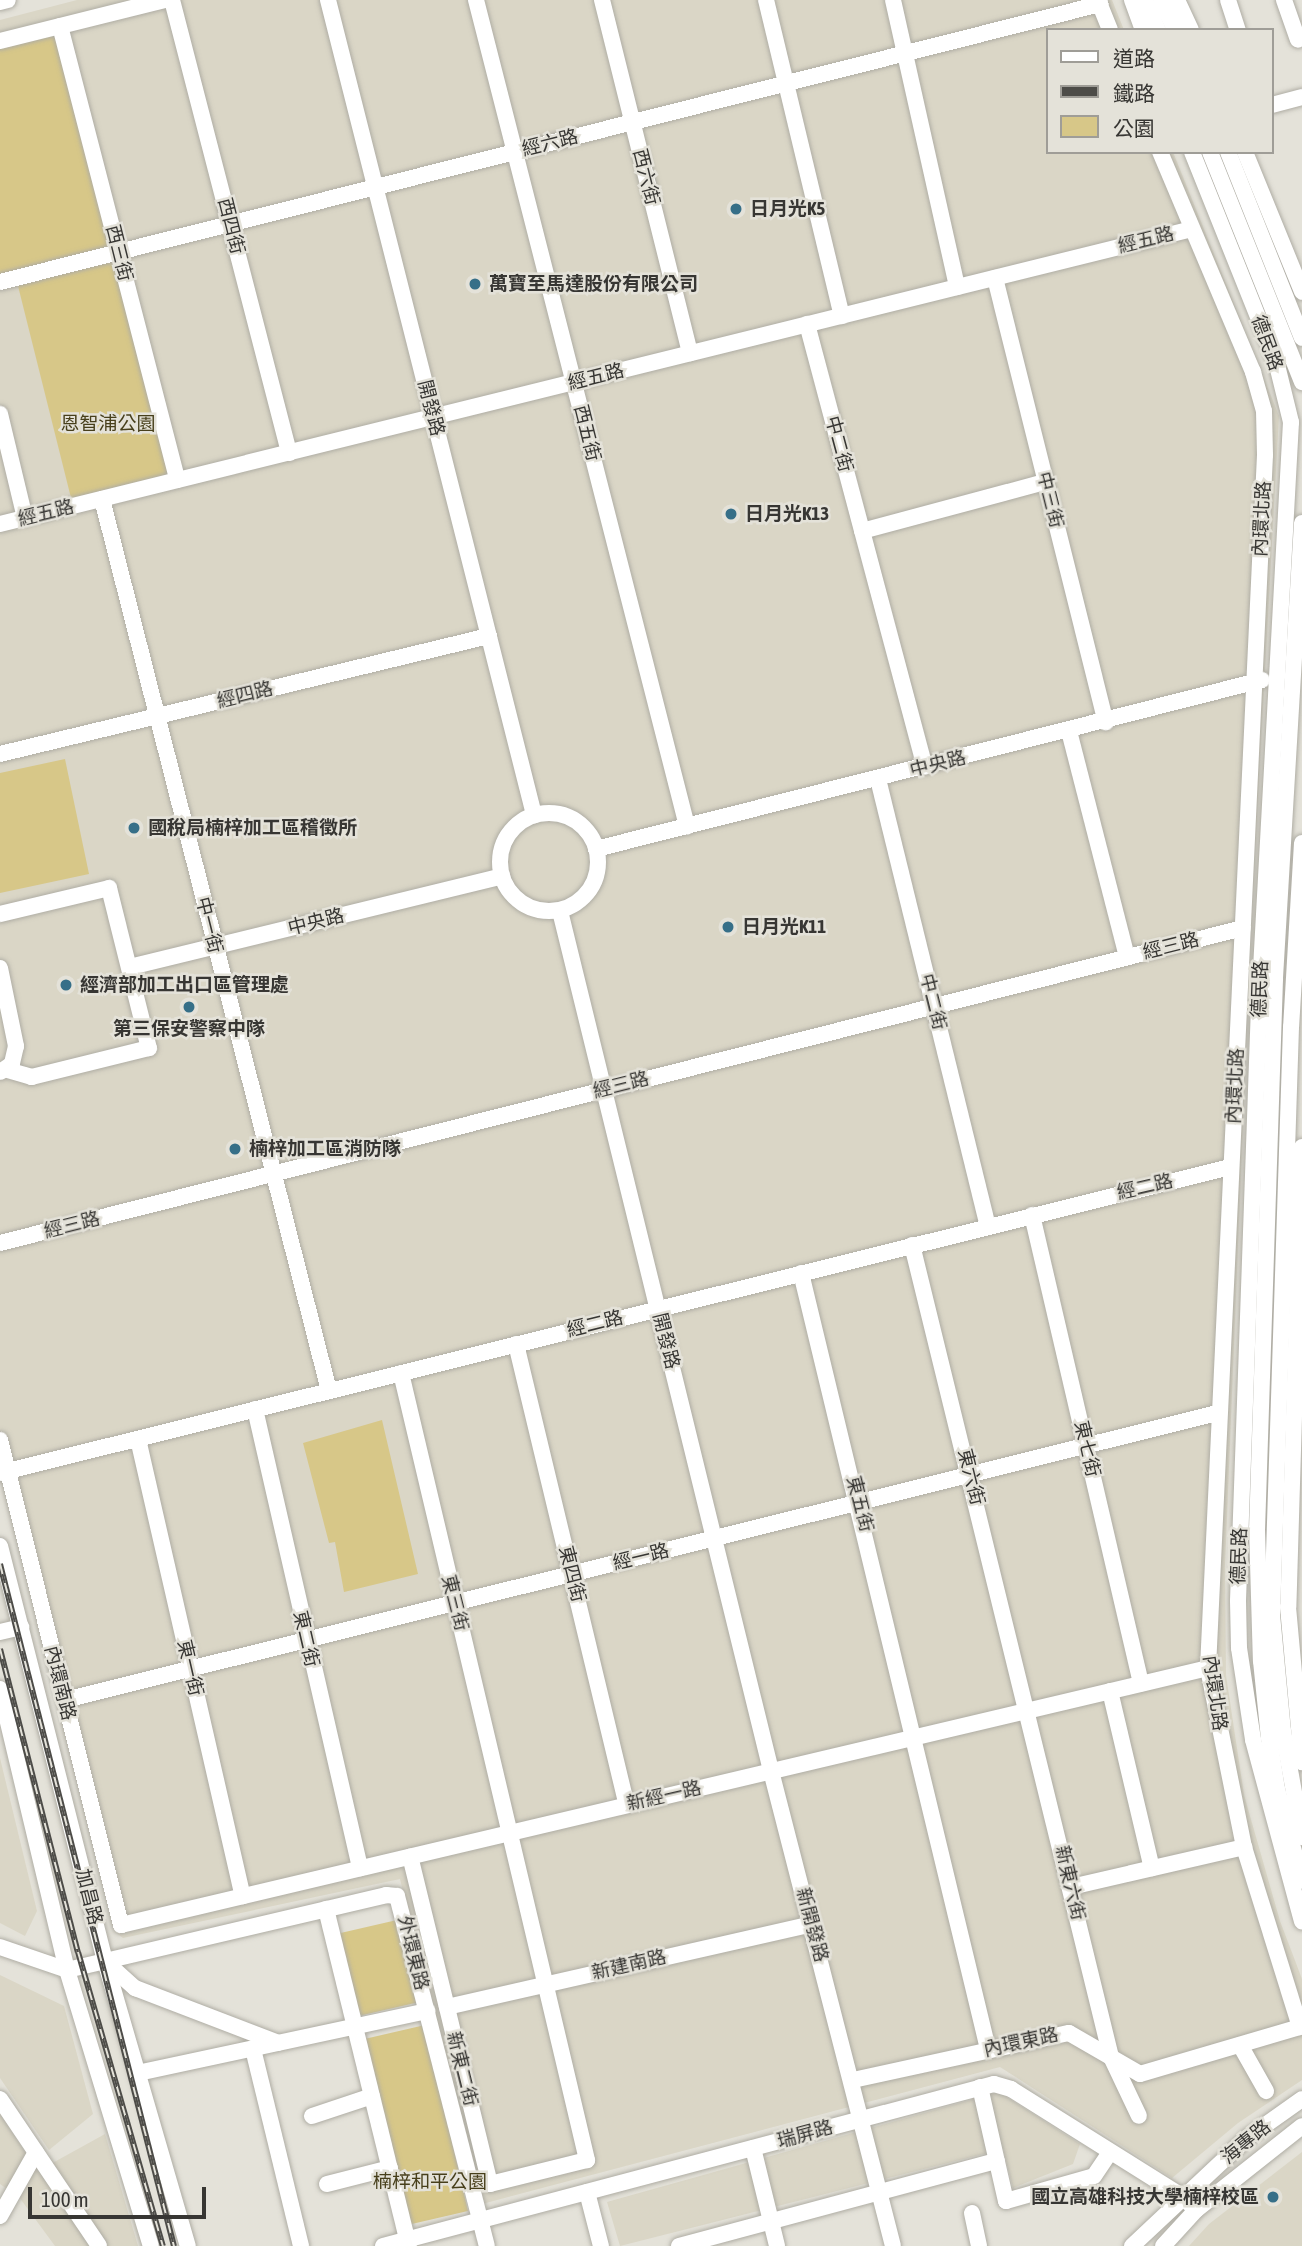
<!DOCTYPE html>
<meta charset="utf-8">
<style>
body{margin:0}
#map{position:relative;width:1302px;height:2246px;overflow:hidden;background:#e4e2d9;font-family:"Asap Condensed","Noto Sans TC",sans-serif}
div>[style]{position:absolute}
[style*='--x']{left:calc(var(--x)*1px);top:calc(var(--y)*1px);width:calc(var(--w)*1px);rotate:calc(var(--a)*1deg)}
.built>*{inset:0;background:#dad6c6}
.green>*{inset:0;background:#d7c788;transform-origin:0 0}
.roads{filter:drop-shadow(0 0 2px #afada4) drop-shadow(0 0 2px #afada4)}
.minor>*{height:16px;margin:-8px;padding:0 8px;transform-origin:8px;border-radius:8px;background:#fff}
.minor>.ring{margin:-8px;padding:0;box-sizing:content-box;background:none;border:16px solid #fff;border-radius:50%}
.rail>*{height:6px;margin-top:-3px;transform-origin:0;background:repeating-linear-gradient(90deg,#e4e2d9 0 10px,#4d4c48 0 20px);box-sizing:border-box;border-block:2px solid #4d4c48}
.dots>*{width:19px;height:19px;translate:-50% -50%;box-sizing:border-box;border:4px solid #e4e2d9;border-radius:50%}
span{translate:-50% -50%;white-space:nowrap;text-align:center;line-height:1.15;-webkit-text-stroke:5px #e4e2d9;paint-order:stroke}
.street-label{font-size:19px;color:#373633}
.poi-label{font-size:19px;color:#373633;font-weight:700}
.left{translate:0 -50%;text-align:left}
.right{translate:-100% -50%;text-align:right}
.park-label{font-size:19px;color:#473f1b}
.legend{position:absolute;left:1046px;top:28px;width:228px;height:126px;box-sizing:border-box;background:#e4e2d9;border:2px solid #9f9d97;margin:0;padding:9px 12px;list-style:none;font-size:21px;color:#373633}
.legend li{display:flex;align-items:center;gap:14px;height:35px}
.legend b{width:35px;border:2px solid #9f9d97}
.scale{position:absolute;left:28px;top:2187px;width:178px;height:32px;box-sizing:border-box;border:4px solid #373633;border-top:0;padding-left:9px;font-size:21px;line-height:24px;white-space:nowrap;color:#373633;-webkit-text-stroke:5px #e4e2d9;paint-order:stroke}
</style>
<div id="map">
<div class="built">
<i style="clip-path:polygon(77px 0,1112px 0,1124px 30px,1048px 30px,1048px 152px,1173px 152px,1279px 416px,1251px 923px,1225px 1566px,1226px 1675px,1244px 1795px,1280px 1921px,1302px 1979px,1302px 2080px,1238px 2123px,1172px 2178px,1000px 2067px,482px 2204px,400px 1879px,123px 1938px,115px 1932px,0 1473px,0 20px)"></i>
<i style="clip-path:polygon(0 1758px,37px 1911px,25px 1936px,0 1923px)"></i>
<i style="clip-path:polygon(0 1975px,64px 2006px,93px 2114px,49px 2150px,0 2078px)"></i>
<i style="clip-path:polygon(999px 2092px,1080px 2144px,1073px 2164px,1013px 2188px,1003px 2149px,620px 2246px,607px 2202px)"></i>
<i style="clip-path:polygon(0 2114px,38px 2171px,105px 2134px,138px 2246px,55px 2246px,19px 2197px,0 2184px)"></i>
<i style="clip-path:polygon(1302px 2152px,1302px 2246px,1189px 2246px,1209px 2224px)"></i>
</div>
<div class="green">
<i style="clip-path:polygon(60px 26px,177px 480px,73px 506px,16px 278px,0 282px,0 41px)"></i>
<i style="clip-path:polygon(65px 759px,89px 874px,0 893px,0 773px)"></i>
<i style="clip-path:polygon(382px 1420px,418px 1574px,344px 1592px,335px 1542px,329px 1543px,303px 1443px)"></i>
<i style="left:397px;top:1920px;width:85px;height:59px;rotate:77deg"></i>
<i style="left:425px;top:2025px;width:191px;height:61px;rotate:77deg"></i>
</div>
<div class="roads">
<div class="minor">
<i style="--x:172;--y:0;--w:468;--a:75.5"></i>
<i style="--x:328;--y:0;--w:841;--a:75.81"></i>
<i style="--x:476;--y:0;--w:853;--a:75.67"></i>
<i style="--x:602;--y:0;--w:364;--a:76"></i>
<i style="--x:766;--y:0;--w:325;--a:76.5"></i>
<i style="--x:893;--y:0;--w:294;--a:77.4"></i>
<i style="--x:1098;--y:0;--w:32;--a:68"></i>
<i style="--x:1132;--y:0;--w:32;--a:70"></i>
<i style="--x:1145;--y:0;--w:33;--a:67"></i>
<i style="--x:1161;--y:0;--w:33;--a:65"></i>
<i style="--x:1177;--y:0;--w:33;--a:65"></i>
<i style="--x:1228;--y:0;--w:32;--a:72"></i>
<i style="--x:1284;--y:0;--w:42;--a:70.7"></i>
<i style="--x:0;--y:2;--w:8;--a:-14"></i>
<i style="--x:60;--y:26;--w:469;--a:75.5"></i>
<i style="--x:0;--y:41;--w:169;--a:-14"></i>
<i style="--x:1272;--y:105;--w:31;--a:-15"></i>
<i style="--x:1192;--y:152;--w:229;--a:68.2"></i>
<i style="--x:1277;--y:365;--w:59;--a:76.2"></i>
<i style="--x:1291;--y:422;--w:584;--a:93.14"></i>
<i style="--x:1259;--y:1005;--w:596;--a:92.02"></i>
<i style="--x:1238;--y:1601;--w:47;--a:88.8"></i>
<i style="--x:1239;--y:1648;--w:93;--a:81.3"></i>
<i style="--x:1253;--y:1740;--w:188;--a:74.9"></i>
<i style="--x:1210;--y:152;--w:248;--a:68.2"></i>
<i style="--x:1228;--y:152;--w:200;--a:68.3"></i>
<i style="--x:1245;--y:152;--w:151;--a:67.8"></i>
<i style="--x:995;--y:278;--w:458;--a:76"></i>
<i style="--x:0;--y:282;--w:1135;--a:-14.18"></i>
<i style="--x:807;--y:324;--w:458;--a:75.1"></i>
<i style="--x:0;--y:414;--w:107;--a:76.5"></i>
<i style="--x:102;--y:499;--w:920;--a:75.72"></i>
<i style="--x:1302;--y:523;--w:457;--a:93.4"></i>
<i style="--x:1275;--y:979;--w:550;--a:91.87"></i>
<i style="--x:1257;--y:1529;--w:132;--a:88.3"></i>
<i style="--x:1261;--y:1661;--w:77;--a:84.1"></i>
<i style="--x:1269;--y:1738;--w:52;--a:81.1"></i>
<i style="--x:1277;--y:1789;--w:95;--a:74.8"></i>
<i style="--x:0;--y:524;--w:1228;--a:-13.9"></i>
<i style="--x:862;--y:531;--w:189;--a:-15"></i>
<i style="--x:1069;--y:731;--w:233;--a:75.6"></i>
<i style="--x:0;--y:754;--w:503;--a:-13.57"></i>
<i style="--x:878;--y:779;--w:460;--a:76.2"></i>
<i class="ring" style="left:500px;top:813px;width:82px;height:82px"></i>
<i style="--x:1302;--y:843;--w:184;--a:93.4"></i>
<i style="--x:1291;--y:1027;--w:588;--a:91.85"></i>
<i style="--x:1272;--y:1615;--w:117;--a:84.6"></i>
<i style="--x:1283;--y:1731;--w:108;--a:79.8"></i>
<i style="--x:596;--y:849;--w:687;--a:-14.24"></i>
<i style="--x:560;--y:911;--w:886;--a:76.21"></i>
<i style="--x:771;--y:1771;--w:490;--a:75.6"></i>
<i style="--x:0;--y:914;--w:112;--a:-13.4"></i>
<i style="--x:109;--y:888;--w:165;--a:76"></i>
<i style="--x:149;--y:1048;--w:121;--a:166.1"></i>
<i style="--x:32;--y:1077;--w:26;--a:-164"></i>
<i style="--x:130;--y:967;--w:383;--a:-13.7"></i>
<i style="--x:0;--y:968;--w:80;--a:78.4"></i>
<i style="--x:16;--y:1046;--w:18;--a:103"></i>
<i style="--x:12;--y:1064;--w:14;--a:146"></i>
<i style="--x:1302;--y:1147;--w:460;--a:91.7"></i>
<i style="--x:1288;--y:1607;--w:156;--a:84.8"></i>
<i style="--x:1032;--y:1215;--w:481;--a:76.9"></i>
<i style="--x:0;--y:1243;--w:1282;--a:-14.22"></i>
<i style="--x:912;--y:1245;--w:836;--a:76.23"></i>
<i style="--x:1111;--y:2057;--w:65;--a:64.6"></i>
<i style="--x:801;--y:1273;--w:798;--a:76.45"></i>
<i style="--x:516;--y:1344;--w:474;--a:76.5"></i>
<i style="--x:401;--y:1373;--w:809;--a:76.7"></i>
<i style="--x:587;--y:2160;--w:100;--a:166.1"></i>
<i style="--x:490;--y:2184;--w:337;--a:-103.7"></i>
<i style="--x:255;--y:1409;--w:471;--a:77.1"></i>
<i style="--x:138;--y:1439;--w:469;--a:77.1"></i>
<i style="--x:0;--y:1440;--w:500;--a:76"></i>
<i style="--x:121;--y:1925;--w:1117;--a:-13.3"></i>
<i style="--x:0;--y:1473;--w:1267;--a:-13.97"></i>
<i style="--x:0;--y:1546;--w:428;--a:75.8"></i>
<i style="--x:105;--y:1961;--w:297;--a:73.8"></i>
<i style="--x:0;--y:1632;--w:22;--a:-13"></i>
<i style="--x:0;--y:1689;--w:289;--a:76.6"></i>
<i style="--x:67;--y:1970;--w:288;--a:73.1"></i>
<i style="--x:1110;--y:1691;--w:182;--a:76.7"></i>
<i style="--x:65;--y:1700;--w:1187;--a:-13.99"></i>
<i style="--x:1071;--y:1887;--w:178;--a:-13"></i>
<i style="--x:326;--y:1909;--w:347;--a:76.2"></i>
<i style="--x:0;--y:1947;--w:71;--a:18.9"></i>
<i style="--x:67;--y:1970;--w:328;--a:-13.2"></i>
<i style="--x:386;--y:1895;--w:11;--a:5"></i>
<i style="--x:397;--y:1896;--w:361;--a:75.6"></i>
<i style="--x:107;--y:1963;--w:38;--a:42"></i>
<i style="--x:135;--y:1988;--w:153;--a:21"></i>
<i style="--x:447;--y:2007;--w:373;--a:-12.8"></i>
<i style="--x:1240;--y:2045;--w:53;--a:60.5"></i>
<i style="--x:253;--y:2049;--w:203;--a:76.3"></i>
<i style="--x:138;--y:2073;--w:296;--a:-12.1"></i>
<i style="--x:853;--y:2080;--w:221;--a:-12.3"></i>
<i style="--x:1069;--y:2033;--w:82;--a:30"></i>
<i style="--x:1140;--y:2074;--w:167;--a:-16.4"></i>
<i style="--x:1300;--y:2027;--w:189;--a:-107.3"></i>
<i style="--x:1244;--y:1847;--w:183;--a:-101.4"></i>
<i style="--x:1208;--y:1668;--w:1214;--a:-87.31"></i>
<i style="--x:1265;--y:455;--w:44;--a:-91.3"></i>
<i style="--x:1264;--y:411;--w:41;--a:-105.8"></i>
<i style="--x:1253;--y:372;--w:239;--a:-112.9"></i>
<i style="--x:980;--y:2087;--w:117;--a:77.2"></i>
<i style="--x:1006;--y:2201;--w:91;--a:-15.9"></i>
<i style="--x:1094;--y:2176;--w:27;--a:-56"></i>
<i style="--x:0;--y:2099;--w:177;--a:56"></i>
<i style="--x:312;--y:2116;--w:63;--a:-18.4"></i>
<i style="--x:753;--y:2148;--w:101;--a:76.2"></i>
<i style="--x:327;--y:2184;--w:65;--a:-14.3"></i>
<i style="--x:587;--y:2192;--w:56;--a:75.5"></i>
<i style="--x:972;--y:2213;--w:34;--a:78"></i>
<i style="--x:0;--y:2216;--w:73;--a:-60.6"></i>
<i style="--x:383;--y:2246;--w:632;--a:-14.85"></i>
<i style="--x:994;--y:2084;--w:18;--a:16"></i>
<i style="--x:1011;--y:2089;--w:203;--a:32.1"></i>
<i style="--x:1183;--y:2197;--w:18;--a:45"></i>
<i style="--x:679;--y:2246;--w:329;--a:-15"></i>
<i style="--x:1132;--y:2246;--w:158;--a:-43.2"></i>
<i style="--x:1247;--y:2138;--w:67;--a:-35.3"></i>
<i style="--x:1163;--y:2246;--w:49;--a:-47.5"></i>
<i style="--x:1196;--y:2210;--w:135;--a:-38.4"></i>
</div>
</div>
<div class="rail">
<i style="--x:0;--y:1564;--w:704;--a:75.69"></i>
<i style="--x:0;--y:1649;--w:313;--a:75.6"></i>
<i style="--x:78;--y:1952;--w:306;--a:73.9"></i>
</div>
<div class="dots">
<i style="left:736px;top:209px;background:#366f88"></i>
<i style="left:475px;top:284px;background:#366f88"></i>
<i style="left:731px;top:514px;background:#366f88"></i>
<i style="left:134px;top:828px;background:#366f88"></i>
<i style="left:728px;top:927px;background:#366f88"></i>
<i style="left:66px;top:985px;background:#366f88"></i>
<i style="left:189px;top:1007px;background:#366f88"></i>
<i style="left:235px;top:1149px;background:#366f88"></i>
<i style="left:1273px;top:2197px;background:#366f88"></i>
</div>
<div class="street-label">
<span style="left:550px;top:143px;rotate:-14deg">經六路</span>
<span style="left:646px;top:177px;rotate:76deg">西六街</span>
<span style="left:231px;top:226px;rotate:76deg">西四街</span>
<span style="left:1146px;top:240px;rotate:-14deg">經五路</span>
<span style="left:119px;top:253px;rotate:76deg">西三街</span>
<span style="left:1267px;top:343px;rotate:70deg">德民路</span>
<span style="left:596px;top:377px;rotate:-14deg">經五路</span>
<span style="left:431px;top:408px;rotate:76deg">開發路</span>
<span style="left:587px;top:433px;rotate:76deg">西五街</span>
<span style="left:839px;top:444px;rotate:75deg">中二街</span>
<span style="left:1050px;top:500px;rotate:76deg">中三街</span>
<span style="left:46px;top:513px;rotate:-14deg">經五路</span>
<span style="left:1262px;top:519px;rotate:-87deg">內環北路</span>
<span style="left:245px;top:695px;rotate:-14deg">經四路</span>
<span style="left:938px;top:764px;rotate:-14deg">中央路</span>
<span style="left:316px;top:922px;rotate:-14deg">中央路</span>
<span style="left:209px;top:925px;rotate:76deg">中一街</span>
<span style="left:1171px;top:946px;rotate:-14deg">經三路</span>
<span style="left:1260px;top:989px;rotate:-88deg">德民路</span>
<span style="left:933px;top:1002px;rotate:76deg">中二街</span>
<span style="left:621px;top:1085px;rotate:-14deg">經三路</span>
<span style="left:1235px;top:1086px;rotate:-87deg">內環北路</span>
<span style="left:1145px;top:1187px;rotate:-13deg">經二路</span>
<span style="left:72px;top:1225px;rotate:-14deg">經三路</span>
<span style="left:595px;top:1324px;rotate:-14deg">經二路</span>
<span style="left:666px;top:1341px;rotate:76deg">開發路</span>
<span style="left:1087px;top:1449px;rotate:77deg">東七街</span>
<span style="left:971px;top:1477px;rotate:76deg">東六街</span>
<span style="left:860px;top:1504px;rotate:76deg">東五街</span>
<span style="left:1239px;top:1556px;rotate:-88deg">德民路</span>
<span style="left:641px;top:1557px;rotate:-14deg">經一路</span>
<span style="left:572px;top:1574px;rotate:76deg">東四街</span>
<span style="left:455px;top:1603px;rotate:76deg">東三街</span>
<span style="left:306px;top:1639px;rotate:77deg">東二街</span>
<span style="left:190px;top:1668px;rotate:77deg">東一街</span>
<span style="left:60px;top:1683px;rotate:76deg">內環南路</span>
<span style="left:1215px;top:1693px;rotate:82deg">內環北路</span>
<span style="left:664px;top:1796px;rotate:-13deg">新經一路</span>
<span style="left:1070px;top:1883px;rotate:77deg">新東六街</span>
<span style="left:89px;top:1897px;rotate:76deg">加昌路</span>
<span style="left:812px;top:1925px;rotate:75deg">新開發路</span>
<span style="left:413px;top:1953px;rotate:76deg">外環東路</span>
<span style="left:629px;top:1965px;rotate:-13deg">新建南路</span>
<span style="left:1021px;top:2042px;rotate:-12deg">內環東路</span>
<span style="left:462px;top:2069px;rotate:76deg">新東二街</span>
<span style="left:805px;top:2134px;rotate:-15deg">瑞屏路</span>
<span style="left:1246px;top:2142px;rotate:-39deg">海專路</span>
</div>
<div class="poi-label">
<span class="left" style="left:750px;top:209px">日月光K5</span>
<span class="left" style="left:489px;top:284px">萬寶至馬達股份有限公司</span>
<span class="left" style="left:745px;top:514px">日月光K13</span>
<span class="left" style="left:148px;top:828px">國稅局楠梓加工區稽徵所</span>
<span class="left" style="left:742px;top:927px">日月光K11</span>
<span class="left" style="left:80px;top:985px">經濟部加工出口區管理處</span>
<span style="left:189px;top:1029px">第三保安警察中隊</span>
<span class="left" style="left:249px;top:1149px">楠梓加工區消防隊</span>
<span class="right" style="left:1259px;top:2197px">國立高雄科技大學楠梓校區</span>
</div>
<div class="park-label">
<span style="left:108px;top:424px">恩智浦公園</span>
<span style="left:430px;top:2182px">楠梓和平公園</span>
</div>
<ul class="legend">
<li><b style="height:9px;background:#fff"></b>道路</li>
<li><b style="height:9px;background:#4d4c48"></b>鐵路</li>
<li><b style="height:19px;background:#d7c788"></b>公園</li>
</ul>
<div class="scale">100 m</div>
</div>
